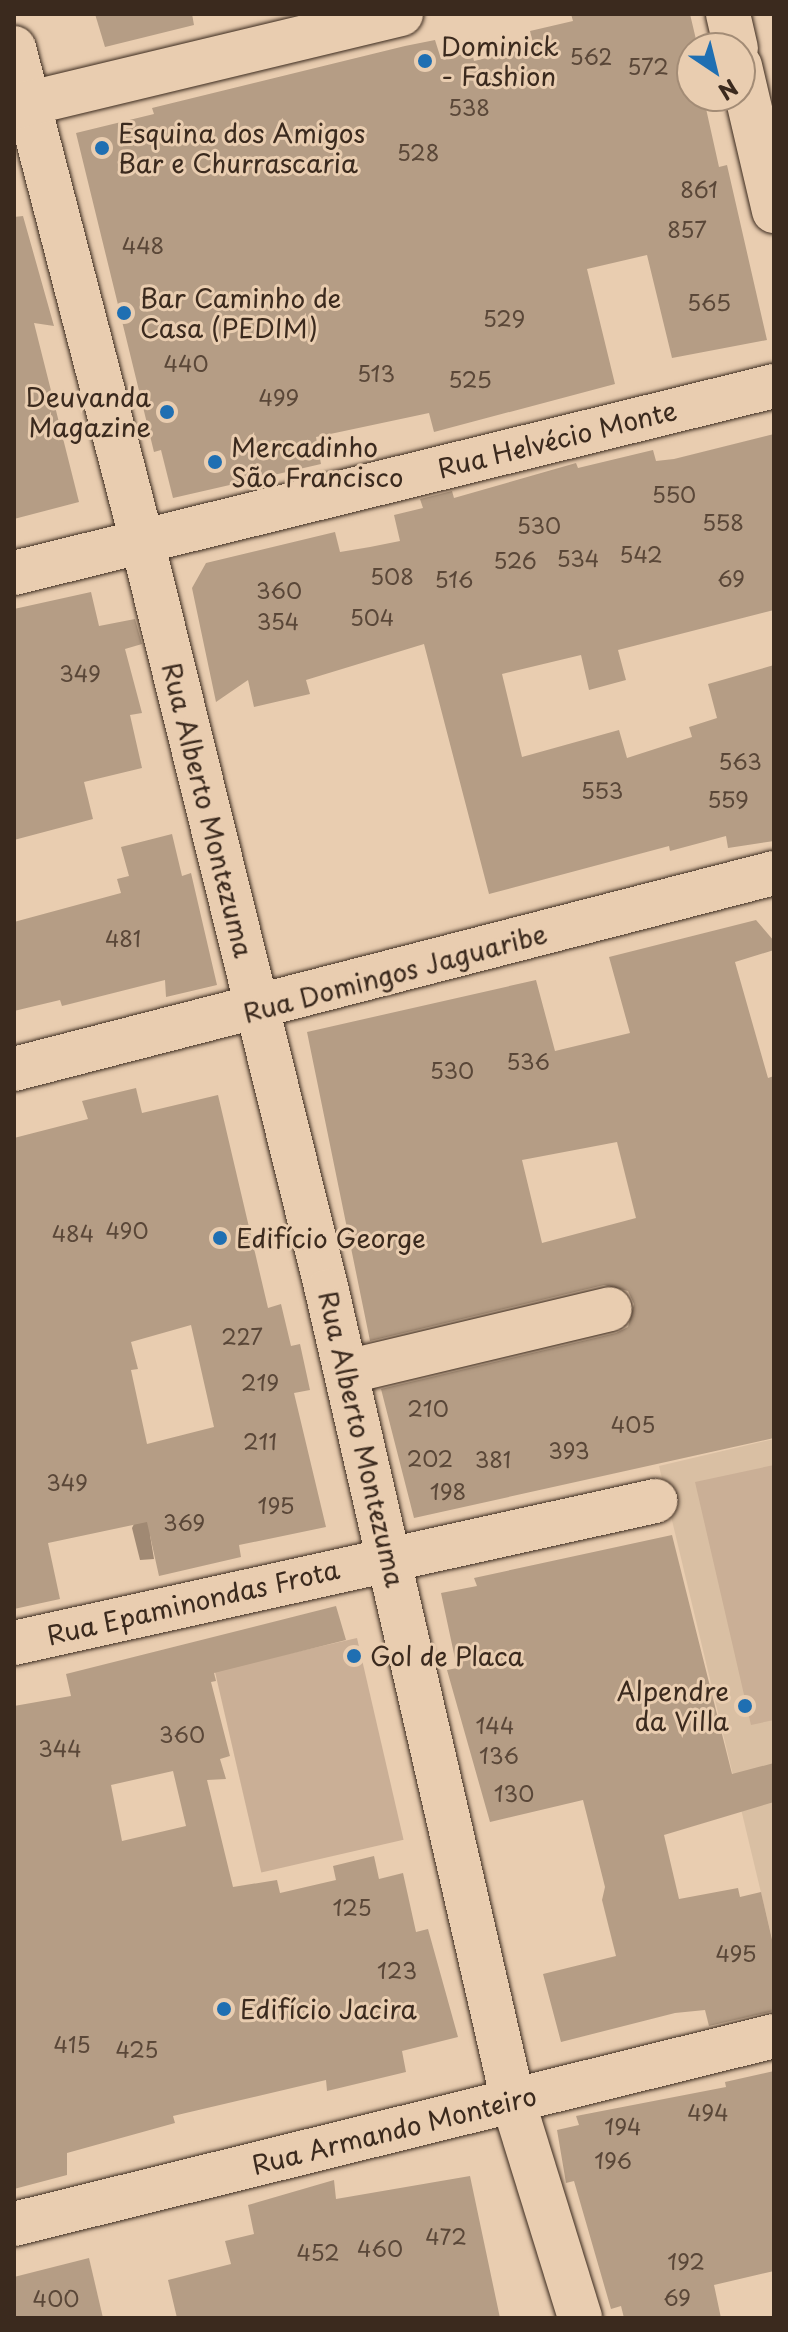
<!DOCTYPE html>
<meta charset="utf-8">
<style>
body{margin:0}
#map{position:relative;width:788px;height:2332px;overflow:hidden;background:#e9cdb0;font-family:"Playpen Sans",sans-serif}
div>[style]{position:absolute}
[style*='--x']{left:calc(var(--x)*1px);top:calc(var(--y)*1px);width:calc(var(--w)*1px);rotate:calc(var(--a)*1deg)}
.built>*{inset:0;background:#d9bfa3}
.green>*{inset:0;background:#caaf96;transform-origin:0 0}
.water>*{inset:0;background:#a08973}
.building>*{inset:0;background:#b59d85}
.roads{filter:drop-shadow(0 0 2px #3b2a1e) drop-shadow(0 0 2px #3b2a1e)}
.minor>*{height:44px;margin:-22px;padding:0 22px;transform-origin:22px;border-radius:22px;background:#e9cdb0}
.dots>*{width:22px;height:22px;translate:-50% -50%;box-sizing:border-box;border:4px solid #e9cdb0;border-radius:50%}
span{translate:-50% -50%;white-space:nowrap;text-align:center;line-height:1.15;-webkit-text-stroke:6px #e9cdb0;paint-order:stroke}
.number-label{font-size:22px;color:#5a4738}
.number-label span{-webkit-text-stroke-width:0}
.poi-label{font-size:26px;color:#3b2a1e}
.left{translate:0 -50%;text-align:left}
.right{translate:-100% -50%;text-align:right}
.street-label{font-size:26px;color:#3b2a1e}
.frame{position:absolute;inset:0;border:16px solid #3b2a1e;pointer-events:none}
.north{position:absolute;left:676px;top:32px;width:80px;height:80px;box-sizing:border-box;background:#e9cdb0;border:2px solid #a38c76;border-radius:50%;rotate:145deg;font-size:22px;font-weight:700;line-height:32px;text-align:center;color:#3b2a1e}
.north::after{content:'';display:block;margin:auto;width:28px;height:36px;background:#1f6fb2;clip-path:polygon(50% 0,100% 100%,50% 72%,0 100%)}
</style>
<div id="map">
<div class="built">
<i style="clip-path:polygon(774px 1439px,774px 1947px,659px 1466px)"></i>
</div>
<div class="green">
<i style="clip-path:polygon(774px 1465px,774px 1720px,751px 1725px,695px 1482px)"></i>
<i style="left:357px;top:1638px;width:207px;height:146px;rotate:77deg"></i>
</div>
<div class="water">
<i style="clip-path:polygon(137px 1518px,163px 1527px,150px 1535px,154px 1559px,140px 1560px,132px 1528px)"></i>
</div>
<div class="building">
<i style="clip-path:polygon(95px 14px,192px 14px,194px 25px,105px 47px)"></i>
<i style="clip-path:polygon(571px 14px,690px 14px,698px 48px,692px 48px,692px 96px,709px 96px,711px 103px,705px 104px,719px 167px,727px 165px,767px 340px,672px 358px,647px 255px,587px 269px,615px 384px,434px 432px,429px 413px,316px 437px,321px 464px,173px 498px,161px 450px,154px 452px,76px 133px,154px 114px,152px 108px,405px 46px,435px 40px,441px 59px,472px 52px,474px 61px,534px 47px,530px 31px,573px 21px)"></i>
<i style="clip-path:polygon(23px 216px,54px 326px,34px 323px,79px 502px,14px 519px,14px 217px)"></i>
<i style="clip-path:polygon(774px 434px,774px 610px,618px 650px,626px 680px,589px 690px,581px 655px,502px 674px,522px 757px,619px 730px,627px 758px,692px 737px,689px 727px,717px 718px,708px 684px,774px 665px,774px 841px,728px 848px,726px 836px,670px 851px,669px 846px,489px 894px,424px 644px,306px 680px,310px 694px,254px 707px,248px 680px,216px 702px,192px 588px,206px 563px,335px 532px,340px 552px,370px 547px,400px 541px,394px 515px,423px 508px,420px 499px,452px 491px,454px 498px,576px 463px,578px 468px,653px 450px,656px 461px,674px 459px)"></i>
<i style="clip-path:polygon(91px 592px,99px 626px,135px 619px,142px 644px,125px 649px,142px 713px,130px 715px,142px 768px,84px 782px,93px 819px,14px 840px,14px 609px)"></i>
<i style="clip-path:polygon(172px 834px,182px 876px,191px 873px,217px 985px,166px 997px,165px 980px,62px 1006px,60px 1000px,14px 1011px,14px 922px,121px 893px,117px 879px,129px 876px,121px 847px)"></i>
<i style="clip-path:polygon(evenodd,756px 920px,774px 941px,774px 950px,735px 962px,768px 1078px,774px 1076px,774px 1438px,414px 1518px,381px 1389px,616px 1333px,628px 1327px,634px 1304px,628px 1291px,604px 1285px,370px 1341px,307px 1032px,536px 980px,555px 1051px,630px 1033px,609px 957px,756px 920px,617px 1142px,636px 1218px,542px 1243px,522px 1160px,617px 1142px)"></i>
<i style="clip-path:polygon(evenodd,136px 1088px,142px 1113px,218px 1095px,268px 1308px,281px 1304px,291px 1346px,300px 1344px,310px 1390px,294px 1393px,326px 1527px,239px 1545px,241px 1557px,159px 1576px,147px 1522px,48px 1543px,60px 1599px,14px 1609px,14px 1138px,88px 1119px,82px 1101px,136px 1088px,191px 1325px,214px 1427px,147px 1444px,131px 1370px,138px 1369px,131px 1342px,191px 1325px)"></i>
<i style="clip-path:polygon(672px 1535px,732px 1774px,774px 1763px,774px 1802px,664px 1835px,679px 1899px,738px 1888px,740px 1897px,761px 1892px,774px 1948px,774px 2011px,709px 2026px,705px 2010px,675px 2013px,561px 2042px,543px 1974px,616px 1956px,602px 1900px,605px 1887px,583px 1800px,490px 1822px,447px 1670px,457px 1668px,441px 1593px,477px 1586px,474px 1578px)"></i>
<i style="clip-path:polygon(evenodd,336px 1606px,346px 1640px,214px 1673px,216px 1681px,211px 1682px,230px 1756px,220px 1759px,226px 1779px,207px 1780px,233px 1887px,277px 1880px,280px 1893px,336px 1880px,333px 1866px,374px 1856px,379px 1879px,403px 1873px,416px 1932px,428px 1929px,458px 2037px,402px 2051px,406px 2072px,327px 2091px,326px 2080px,173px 2116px,175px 2123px,67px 2153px,67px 2175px,14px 2189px,14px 1706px,71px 1696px,66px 1674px,336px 1606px,173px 1771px,186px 1826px,122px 1841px,111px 1785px,173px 1771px)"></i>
<i style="clip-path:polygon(774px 2071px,774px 2271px,714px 2285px,721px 2318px,624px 2318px,621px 2306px,611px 2309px,574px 2181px,566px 2183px,557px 2130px,579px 2125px,576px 2116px,726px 2087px,725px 2082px)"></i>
<i style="clip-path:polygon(470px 2176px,500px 2318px,177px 2318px,168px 2280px,231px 2264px,225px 2241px,254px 2234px,248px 2205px,334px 2180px,336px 2199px)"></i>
<i style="clip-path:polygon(89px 2258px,103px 2318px,14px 2318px,14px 2277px)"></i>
</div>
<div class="roads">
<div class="minor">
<i style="--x:728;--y:14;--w:35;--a:77"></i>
<i style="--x:14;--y:48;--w:509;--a:75.45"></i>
<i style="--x:142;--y:541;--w:772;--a:76.14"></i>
<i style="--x:327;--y:1291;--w:831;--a:77.07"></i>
<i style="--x:513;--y:2101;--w:227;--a:72.8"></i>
<i style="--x:740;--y:66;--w:149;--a:76.8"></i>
<i style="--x:14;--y:107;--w:398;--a:-13.5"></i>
<i style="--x:14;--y:573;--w:783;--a:-13.82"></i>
<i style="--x:14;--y:1069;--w:785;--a:-14.46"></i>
<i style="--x:346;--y:1372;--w:271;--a:-13.4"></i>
<i style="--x:14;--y:1643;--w:657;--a:-12.49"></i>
<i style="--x:14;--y:2224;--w:783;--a:-13.89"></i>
</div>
</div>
<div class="dots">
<i style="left:425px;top:61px;background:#1f6fb2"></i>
<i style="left:102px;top:148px;background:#1f6fb2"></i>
<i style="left:124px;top:313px;background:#1f6fb2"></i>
<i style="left:167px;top:412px;background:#1f6fb2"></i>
<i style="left:215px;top:462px;background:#1f6fb2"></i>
<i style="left:220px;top:1238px;background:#1f6fb2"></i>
<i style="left:354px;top:1656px;background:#1f6fb2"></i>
<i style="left:745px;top:1706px;background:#1f6fb2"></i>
<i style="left:224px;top:2009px;background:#1f6fb2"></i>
</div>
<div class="number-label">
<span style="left:591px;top:56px">562</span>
<span style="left:648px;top:66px">572</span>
<span style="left:469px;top:107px">538</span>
<span style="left:418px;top:152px">528</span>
<span style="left:699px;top:189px">861</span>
<span style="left:687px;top:229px">857</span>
<span style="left:143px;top:245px">448</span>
<span style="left:709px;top:302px">565</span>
<span style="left:504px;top:318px">529</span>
<span style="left:186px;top:363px">440</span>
<span style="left:376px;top:373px">513</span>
<span style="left:470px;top:379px">525</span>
<span style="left:279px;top:397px">499</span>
<span style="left:674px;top:494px">550</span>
<span style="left:723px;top:522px">558</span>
<span style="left:539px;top:525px">530</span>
<span style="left:641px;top:554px">542</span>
<span style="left:578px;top:558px">534</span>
<span style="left:515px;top:560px">526</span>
<span style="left:392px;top:576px">508</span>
<span style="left:731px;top:578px">69</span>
<span style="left:454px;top:579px">516</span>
<span style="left:279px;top:590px">360</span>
<span style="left:372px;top:617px">504</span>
<span style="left:278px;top:621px">354</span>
<span style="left:80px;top:673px">349</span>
<span style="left:740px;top:761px">563</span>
<span style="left:602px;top:790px">553</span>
<span style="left:728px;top:799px">559</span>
<span style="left:123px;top:938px">481</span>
<span style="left:528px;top:1061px">536</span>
<span style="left:452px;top:1070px">530</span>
<span style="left:127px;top:1230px">490</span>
<span style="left:73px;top:1233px">484</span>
<span style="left:242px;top:1336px">227</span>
<span style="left:260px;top:1382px">219</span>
<span style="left:428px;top:1408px">210</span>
<span style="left:633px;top:1424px">405</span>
<span style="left:260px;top:1441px">211</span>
<span style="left:569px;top:1450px">393</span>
<span style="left:430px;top:1458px">202</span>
<span style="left:493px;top:1459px">381</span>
<span style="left:67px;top:1482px">349</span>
<span style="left:448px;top:1491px">198</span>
<span style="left:276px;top:1505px">195</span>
<span style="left:184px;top:1522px">369</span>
<span style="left:495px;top:1725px">144</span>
<span style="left:182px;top:1734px">360</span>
<span style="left:60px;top:1748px">344</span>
<span style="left:499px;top:1755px">136</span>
<span style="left:514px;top:1793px">130</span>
<span style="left:352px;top:1907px">125</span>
<span style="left:736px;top:1953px">495</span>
<span style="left:397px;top:1970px">123</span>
<span style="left:72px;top:2044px">415</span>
<span style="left:137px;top:2049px">425</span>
<span style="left:708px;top:2112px">494</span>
<span style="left:623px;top:2126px">194</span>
<span style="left:613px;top:2160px">196</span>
<span style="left:446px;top:2236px">472</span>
<span style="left:380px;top:2248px">460</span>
<span style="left:318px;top:2252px">452</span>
<span style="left:686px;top:2261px">192</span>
<span style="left:677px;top:2297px">69</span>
<span style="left:56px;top:2298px">400</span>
</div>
<div class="poi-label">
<span class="left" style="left:441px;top:61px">Dominick<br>- Fashion</span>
<span class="left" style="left:118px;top:148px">Esquina dos Amigos<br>Bar e Churrascaria</span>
<span class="left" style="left:140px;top:313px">Bar Caminho de<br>Casa (PEDIM)</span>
<span class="right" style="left:151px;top:412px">Deuvanda<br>Magazine</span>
<span class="left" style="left:231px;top:462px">Mercadinho<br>São Francisco</span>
<span class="left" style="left:236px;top:1238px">Edifício George</span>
<span class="left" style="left:370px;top:1656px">Gol de Placa</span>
<span class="right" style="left:729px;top:1706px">Alpendre<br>da Villa</span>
<span class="left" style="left:240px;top:2009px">Edifício Jacira</span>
</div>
<div class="street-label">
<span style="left:557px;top:439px;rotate:-14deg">Rua Helvécio Monte</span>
<span style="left:208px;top:810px;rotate:76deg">Rua Alberto Montezuma</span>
<span style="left:395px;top:973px;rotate:-15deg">Rua Domingos Jaguaribe</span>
<span style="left:362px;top:1439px;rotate:77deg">Rua Alberto Montezuma</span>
<span style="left:193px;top:1602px;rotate:-13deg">Rua Epaminondas Frota</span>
<span style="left:394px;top:2130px;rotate:-14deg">Rua Armando Monteiro</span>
</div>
<div class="frame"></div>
<div class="north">N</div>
</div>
